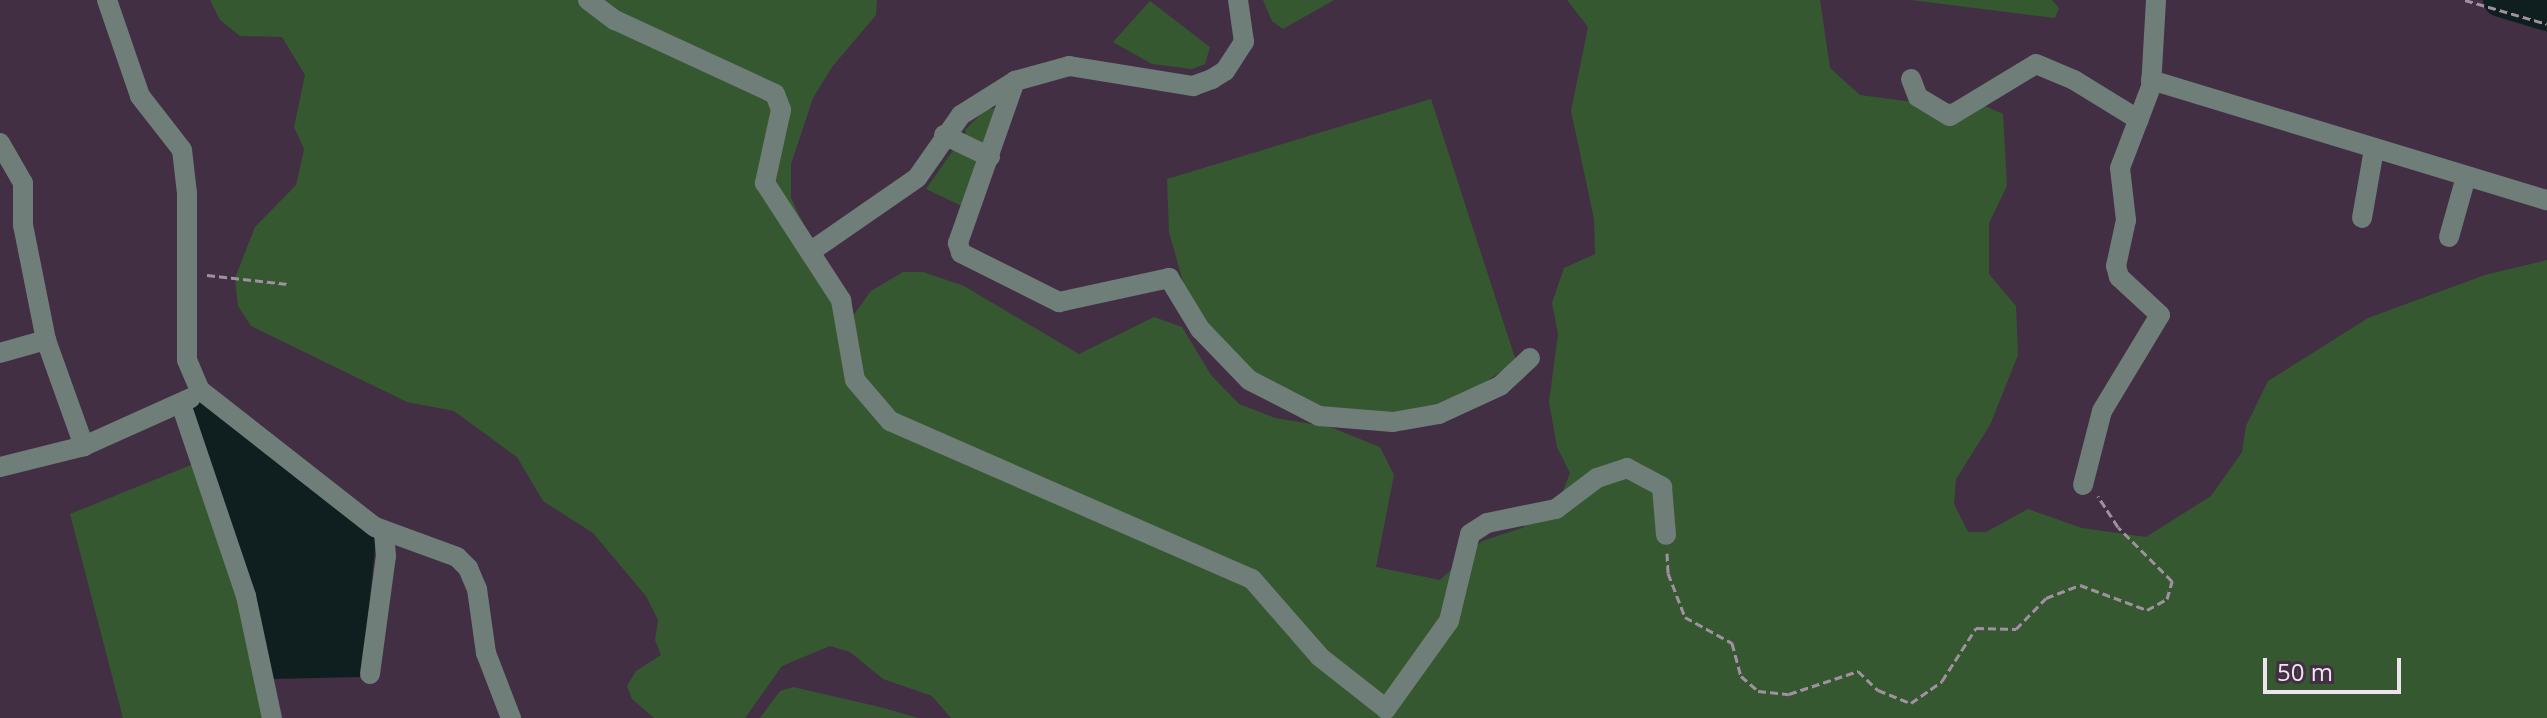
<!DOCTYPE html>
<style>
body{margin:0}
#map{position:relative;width:2547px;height:718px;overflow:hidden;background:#422f43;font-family:"Open Sans",sans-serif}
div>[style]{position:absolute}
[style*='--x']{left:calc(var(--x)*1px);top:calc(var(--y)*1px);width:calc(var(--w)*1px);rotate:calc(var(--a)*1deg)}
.green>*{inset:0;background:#365831}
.water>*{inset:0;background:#0f1f20}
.river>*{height:34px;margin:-17px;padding:0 17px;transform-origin:17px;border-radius:17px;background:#0f1f20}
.path>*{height:3px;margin-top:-1.5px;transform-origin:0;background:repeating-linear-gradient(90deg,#a090a0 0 8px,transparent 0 12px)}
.minor>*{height:20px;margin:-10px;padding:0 10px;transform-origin:10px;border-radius:10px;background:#6f7e78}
span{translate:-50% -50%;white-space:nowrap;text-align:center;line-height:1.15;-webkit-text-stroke:6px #422f43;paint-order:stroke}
.scale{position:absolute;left:2263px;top:658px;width:138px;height:36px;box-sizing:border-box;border:4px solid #f0e3f0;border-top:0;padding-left:10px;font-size:24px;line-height:28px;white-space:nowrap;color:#f0e3f0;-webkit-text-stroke:6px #422f43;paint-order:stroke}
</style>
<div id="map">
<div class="green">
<i style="clip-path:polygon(210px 0,877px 0,876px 15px,832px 67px,813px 98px,791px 164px,791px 198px,804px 225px,806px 254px,853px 316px,871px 291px,903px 272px,923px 272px,964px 286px,1079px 354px,1154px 317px,1182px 327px,1211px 375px,1239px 404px,1275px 418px,1330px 427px,1380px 447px,1394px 475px,1376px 567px,1440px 580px,1482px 541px,1522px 528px,1559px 501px,1570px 473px,1557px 447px,1549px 402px,1558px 334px,1552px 303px,1564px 268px,1595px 254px,1594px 219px,1571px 111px,1588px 27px,1567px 0,1820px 0,1830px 68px,1860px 95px,1936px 105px,1971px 100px,2003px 114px,2007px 186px,1989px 223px,1989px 274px,2016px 306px,2018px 355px,1990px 425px,1956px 479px,1954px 504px,1968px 532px,1986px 532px,2028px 509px,2082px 528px,2146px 537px,2211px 496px,2242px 452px,2246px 426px,2268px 381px,2368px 318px,2485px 275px,2547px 260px,2547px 718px,951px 718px,932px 696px,883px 679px,850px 652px,830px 646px,782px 666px,745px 718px,654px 718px,632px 699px,627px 686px,636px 671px,661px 655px,655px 640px,658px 620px,646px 596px,593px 533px,543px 501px,517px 457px,454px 411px,407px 402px,251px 326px,238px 306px,235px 278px,255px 227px,296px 185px,304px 149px,294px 127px,305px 75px,282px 37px,240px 36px,220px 20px)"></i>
<i style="clip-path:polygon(1263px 0,1334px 0,1283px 29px,1272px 21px)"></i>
<i style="clip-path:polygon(1911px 0,2052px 0,2059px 8px,2055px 18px)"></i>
<i style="clip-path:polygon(1150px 1px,1210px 47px,1205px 64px,1192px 69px,1152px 64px,1113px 42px)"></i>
<i style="clip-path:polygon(1431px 99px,1516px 361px,1480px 386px,1435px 406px,1387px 414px,1324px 407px,1294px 397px,1266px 382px,1219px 342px,1185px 289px,1169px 232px,1167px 179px)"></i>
<i style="clip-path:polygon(995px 108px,988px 145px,966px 136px,965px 130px,986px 109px)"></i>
<i style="clip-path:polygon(954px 149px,977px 159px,962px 206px,926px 189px)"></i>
<i style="clip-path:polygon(196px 463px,232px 570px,267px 718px,123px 718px,70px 514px)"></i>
<i style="clip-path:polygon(793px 687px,880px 707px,919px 718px,760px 718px,780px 691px)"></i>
</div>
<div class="water">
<i style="clip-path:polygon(207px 397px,376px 539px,362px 677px,272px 679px,192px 407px)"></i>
</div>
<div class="river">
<i style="--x:2500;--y:0;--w:49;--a:16.6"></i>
</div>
<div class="path">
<i style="--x:2465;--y:0;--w:85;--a:16.3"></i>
<i style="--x:207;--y:275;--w:81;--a:6.4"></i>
<i style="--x:1667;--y:553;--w:20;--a:87"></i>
<i style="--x:1668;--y:573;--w:47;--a:68.9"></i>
<i style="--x:1685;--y:617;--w:54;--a:29"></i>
<i style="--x:1732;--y:643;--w:34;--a:75"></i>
<i style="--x:1741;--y:676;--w:23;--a:41"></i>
<i style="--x:1758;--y:691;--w:31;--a:6"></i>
<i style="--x:1789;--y:694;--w:73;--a:-18.4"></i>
<i style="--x:1858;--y:671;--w:28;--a:44"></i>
<i style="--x:1878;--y:690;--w:35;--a:22"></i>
<i style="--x:1911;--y:703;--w:38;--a:-35"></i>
<i style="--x:1942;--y:681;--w:63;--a:-57.3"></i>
<i style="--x:1976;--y:628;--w:40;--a:1.4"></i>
<i style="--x:2016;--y:629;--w:43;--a:-45.9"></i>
<i style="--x:2046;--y:598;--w:36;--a:-21"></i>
<i style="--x:2080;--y:585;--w:72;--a:20.5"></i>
<i style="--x:2147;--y:610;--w:23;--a:-29"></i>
<i style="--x:2167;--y:599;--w:19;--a:-74"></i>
<i style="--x:2172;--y:581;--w:76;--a:-135"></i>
<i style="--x:2118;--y:527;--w:37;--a:-123"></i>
</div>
<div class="minor">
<i style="--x:107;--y:0;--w:102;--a:71"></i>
<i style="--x:140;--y:96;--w:68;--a:52.1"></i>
<i style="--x:182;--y:150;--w:43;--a:83.4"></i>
<i style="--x:187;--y:193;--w:167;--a:90"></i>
<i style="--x:187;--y:360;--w:33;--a:67"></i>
<i style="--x:200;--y:390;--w:222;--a:38.1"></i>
<i style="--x:375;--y:527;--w:87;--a:20.1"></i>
<i style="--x:457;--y:557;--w:16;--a:45"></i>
<i style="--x:468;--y:568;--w:23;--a:67"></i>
<i style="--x:477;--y:589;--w:65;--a:82"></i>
<i style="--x:486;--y:653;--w:70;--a:69"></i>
<i style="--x:588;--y:0;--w:34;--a:37"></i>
<i style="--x:615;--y:20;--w:176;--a:24.8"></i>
<i style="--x:775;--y:94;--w:17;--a:69"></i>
<i style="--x:781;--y:110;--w:75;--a:102.4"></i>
<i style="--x:765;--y:183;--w:140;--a:57"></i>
<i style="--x:841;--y:300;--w:81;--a:80.1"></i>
<i style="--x:855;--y:380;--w:54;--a:49.5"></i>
<i style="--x:890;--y:421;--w:395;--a:23.6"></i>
<i style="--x:1252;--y:579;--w:103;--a:48.9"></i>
<i style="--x:1320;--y:657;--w:84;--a:38.2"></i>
<i style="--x:1386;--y:709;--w:108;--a:-54.4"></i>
<i style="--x:1449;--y:621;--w:89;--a:-76.4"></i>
<i style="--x:1470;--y:534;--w:20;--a:-33"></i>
<i style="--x:1487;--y:523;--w:70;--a:-11.5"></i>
<i style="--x:1556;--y:509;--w:51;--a:-37.1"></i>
<i style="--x:1597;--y:478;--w:32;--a:-18"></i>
<i style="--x:1627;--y:468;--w:40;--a:28"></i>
<i style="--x:1662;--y:487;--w:48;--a:85.2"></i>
<i style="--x:1911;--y:79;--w:19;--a:69"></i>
<i style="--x:1918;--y:97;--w:37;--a:31"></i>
<i style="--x:1950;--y:116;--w:100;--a:-31.2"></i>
<i style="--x:2036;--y:64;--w:41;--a:22.8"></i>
<i style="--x:2074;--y:80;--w:76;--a:31.6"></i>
<i style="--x:2151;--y:80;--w:414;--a:16.9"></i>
<i style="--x:1015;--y:81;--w:172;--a:109.4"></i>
<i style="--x:958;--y:243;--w:10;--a:73"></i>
<i style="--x:961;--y:253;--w:110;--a:26.6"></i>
<i style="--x:1059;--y:302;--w:113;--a:-12.3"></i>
<i style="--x:1169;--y:278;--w:60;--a:58.7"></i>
<i style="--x:1200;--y:329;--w:71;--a:46.1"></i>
<i style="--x:1249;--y:380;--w:79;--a:27.2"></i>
<i style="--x:1319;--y:416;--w:74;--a:4.6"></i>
<i style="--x:1393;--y:422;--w:47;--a:-9.9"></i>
<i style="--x:1439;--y:414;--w:67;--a:-24.7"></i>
<i style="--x:1500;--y:386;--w:41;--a:-43"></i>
<i style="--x:944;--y:135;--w:51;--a:25.6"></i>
<i style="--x:0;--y:143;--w:46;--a:60.1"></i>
<i style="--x:23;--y:183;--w:42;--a:90"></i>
<i style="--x:23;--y:225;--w:117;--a:78.7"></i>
<i style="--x:46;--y:340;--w:113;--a:70.3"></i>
<i style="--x:2362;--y:218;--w:70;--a:-80.1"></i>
<i style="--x:2449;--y:237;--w:62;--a:-74.2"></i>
<i style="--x:810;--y:252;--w:130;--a:-34.7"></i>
<i style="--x:917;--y:178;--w:77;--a:-55.1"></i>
<i style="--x:961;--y:115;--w:64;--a:-32.2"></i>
<i style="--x:1015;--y:81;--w:56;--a:-15.5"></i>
<i style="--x:1069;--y:66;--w:126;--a:9.2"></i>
<i style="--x:1193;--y:86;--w:20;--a:-20"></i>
<i style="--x:1212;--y:79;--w:15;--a:-32"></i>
<i style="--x:1225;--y:71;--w:35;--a:-57"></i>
<i style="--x:1244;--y:42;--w:42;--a:-98.1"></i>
<i style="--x:0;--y:353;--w:48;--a:-15.8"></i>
<i style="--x:181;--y:404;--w:203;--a:71.3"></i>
<i style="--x:246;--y:596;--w:125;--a:78"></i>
<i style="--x:0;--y:467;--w:87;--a:-14"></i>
<i style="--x:84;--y:446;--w:117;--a:-24.2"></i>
<i style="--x:2083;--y:485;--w:76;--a:-75.6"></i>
<i style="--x:2102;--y:411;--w:112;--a:-58.9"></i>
<i style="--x:2160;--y:315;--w:56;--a:-137.2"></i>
<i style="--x:2119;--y:277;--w:11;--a:-105"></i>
<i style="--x:2116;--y:266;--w:47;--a:-77.7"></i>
<i style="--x:2126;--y:220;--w:52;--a:-96.6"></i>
<i style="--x:2120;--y:168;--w:87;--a:-69.1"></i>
<i style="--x:2151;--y:87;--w:87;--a:-86.7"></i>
<i style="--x:370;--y:674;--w:119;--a:-82.3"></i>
<i style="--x:386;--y:556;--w:25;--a:-95"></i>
</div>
<div class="scale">50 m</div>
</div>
